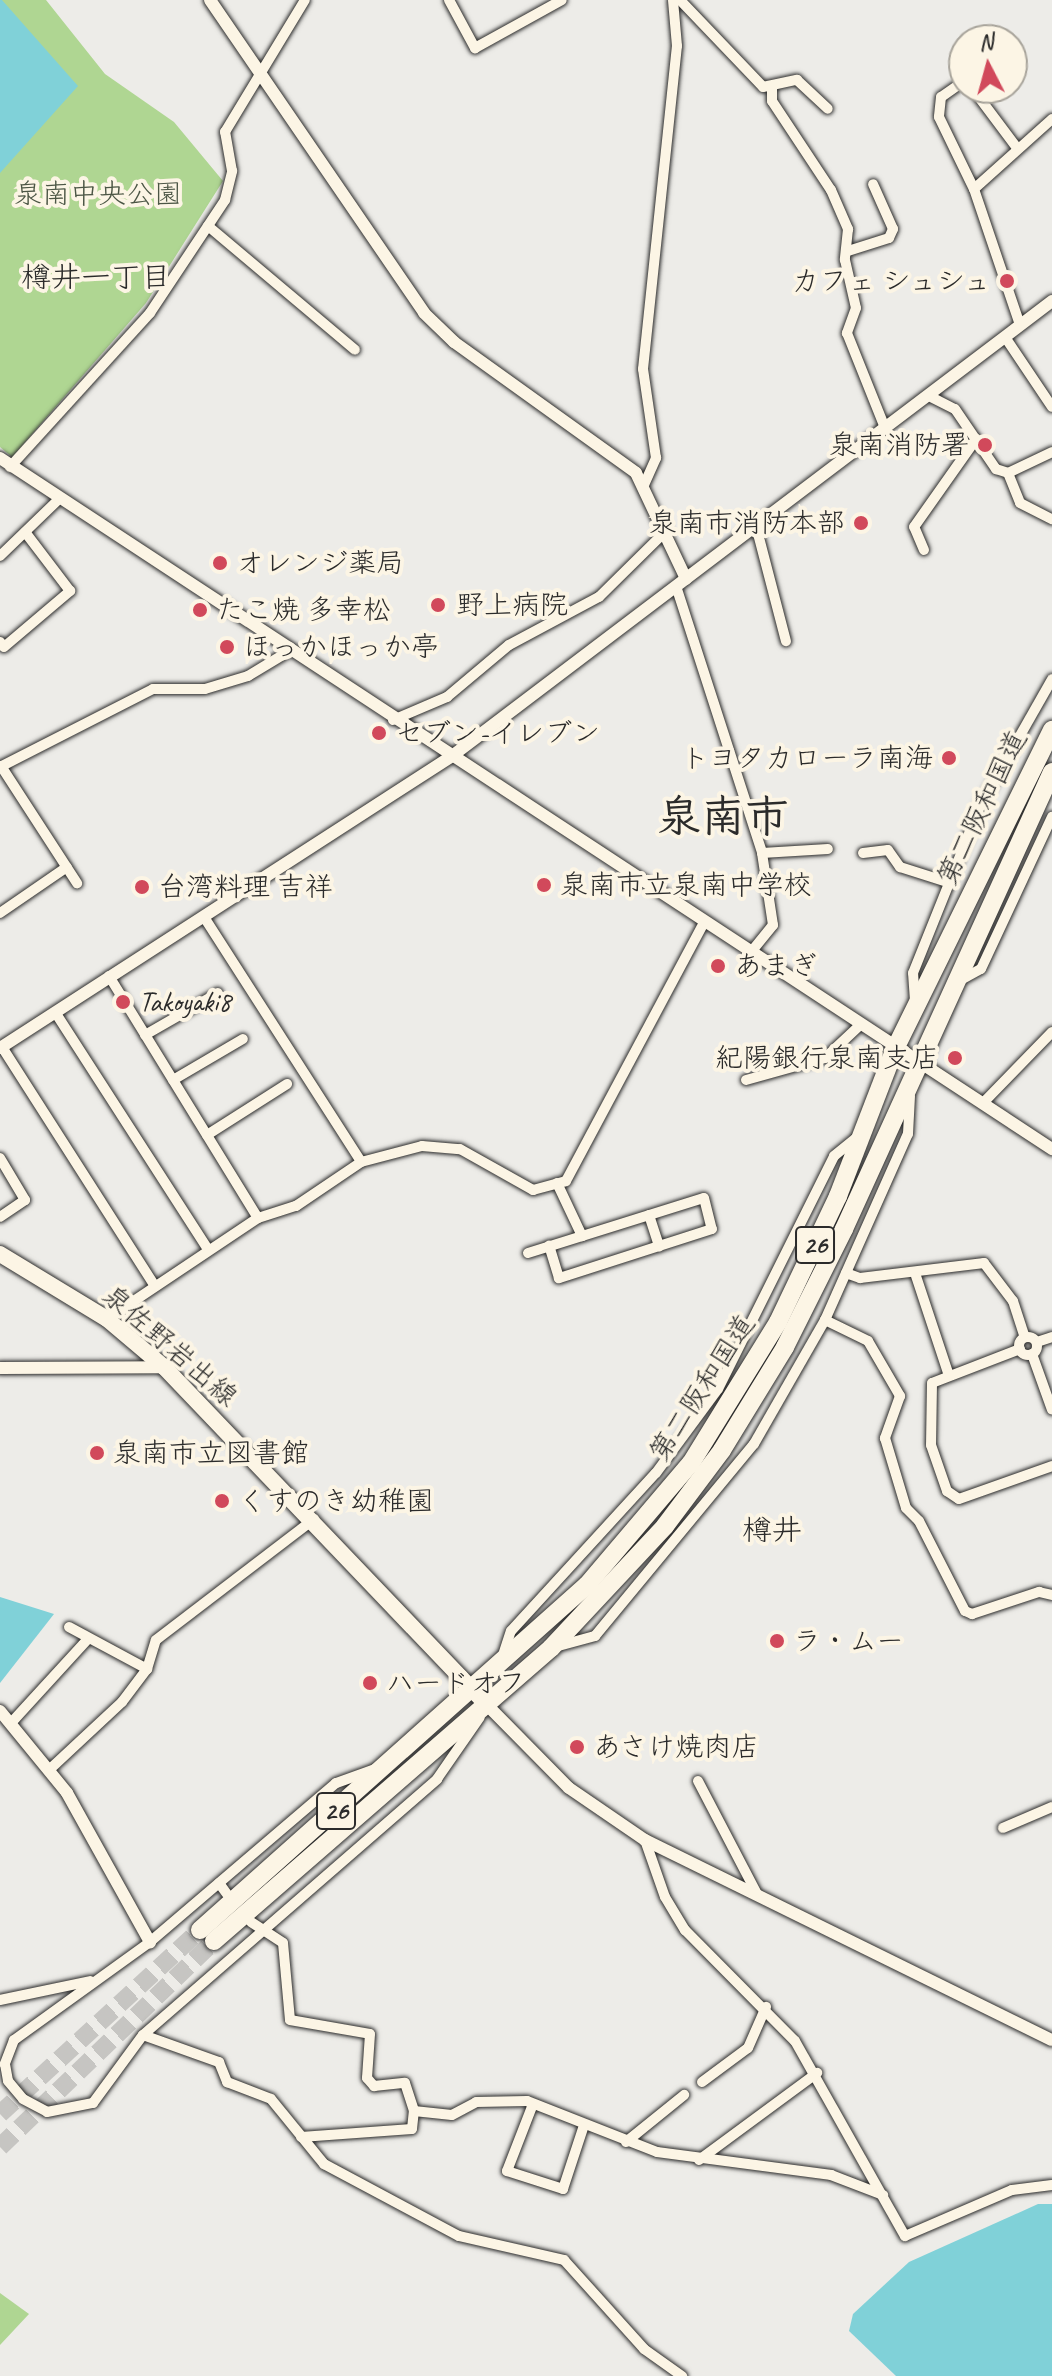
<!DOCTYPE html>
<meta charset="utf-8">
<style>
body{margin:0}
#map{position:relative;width:1052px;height:2376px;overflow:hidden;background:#edece8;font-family:Caveat,"Klee One",sans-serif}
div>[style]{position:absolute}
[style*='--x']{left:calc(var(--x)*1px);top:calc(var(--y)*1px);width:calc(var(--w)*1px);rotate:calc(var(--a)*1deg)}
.green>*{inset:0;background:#afd692}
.water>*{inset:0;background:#80d1d8}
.trunk-tunnel>*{height:18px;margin-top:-9px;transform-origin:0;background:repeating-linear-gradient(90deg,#c6c5c2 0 18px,transparent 0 27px)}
.roads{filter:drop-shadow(0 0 2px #2b2b2b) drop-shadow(0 0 2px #2b2b2b)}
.minor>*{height:10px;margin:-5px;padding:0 5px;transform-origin:5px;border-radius:5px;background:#fcf5e5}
.minor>.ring{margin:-5px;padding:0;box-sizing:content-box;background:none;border:10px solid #fcf5e5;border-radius:50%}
.tertiary>*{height:12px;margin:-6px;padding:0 6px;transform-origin:6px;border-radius:6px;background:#fcf5e5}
.primary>*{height:16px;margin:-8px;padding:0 8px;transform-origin:8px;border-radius:8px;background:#fcf5e5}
.trunk>*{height:18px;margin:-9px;padding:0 9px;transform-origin:9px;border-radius:9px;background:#fcf5e5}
.dots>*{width:22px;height:22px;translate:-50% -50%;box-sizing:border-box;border:4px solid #fcf5e5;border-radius:50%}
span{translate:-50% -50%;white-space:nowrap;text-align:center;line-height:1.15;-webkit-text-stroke:8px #fcf5e5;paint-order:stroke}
.shield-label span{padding:2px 6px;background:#fcf5e5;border:2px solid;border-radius:6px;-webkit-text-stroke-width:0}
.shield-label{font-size:26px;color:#2b2b2b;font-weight:700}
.park-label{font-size:28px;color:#4c5645}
.poi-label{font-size:28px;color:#2b2b2b}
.right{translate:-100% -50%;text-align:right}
.left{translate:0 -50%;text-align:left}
.street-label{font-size:28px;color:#2b2b2b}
.neighbourhood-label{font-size:30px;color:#2b2b2b}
.town-label{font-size:44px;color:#2b2b2b;font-weight:700}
.north{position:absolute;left:948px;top:24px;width:80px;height:80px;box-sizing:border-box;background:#fcf5e5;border:2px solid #a8a49b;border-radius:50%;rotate:354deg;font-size:22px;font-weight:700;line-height:32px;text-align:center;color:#2b2b2b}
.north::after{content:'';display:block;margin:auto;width:28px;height:36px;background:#d1495b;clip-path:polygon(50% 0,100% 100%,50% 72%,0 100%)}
</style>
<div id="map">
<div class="green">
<i style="clip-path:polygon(0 0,46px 0,105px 74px,174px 122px,223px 181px,146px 303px,12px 457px,0 447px)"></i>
<i style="clip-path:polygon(0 2293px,29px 2314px,0 2345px)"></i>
</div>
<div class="water">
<i style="clip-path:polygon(2px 0,78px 86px,0 173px,0 0)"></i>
<i style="clip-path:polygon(0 1597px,54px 1614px,0 1683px)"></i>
<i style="clip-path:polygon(1038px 2204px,1052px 2204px,1052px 2376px,896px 2376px,849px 2331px,853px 2314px,909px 2262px)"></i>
</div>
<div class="trunk-tunnel">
<i style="--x:0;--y:2114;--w:272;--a:-42.6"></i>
<i style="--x:0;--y:2147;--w:297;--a:-43.9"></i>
</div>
<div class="roads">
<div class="minor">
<i style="--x:449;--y:0;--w:55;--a:61.6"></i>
<i style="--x:475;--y:48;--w:99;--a:-28.9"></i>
<i style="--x:680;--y:0;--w:120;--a:46.3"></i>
<i style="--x:763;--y:87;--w:35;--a:-12"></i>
<i style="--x:797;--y:80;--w:42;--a:43.1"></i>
<i style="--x:964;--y:81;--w:28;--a:145"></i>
<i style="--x:941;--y:97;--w:20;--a:96"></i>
<i style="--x:939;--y:117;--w:80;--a:64.1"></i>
<i style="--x:974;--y:189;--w:144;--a:71.3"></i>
<i style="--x:972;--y:88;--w:75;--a:53.1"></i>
<i style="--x:772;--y:89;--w:12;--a:90"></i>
<i style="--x:772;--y:101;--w:107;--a:56.5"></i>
<i style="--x:831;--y:190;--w:43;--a:66.4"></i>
<i style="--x:848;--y:229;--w:31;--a:96"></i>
<i style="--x:845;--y:260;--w:49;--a:77.1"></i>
<i style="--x:856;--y:308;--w:27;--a:110"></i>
<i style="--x:847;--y:333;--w:102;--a:68.2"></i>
<i style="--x:974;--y:189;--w:105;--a:-41.9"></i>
<i style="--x:208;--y:226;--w:192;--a:40.1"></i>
<i style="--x:848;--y:251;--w:43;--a:-17.6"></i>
<i style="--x:889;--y:238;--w:10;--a:-66"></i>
<i style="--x:893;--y:229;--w:49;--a:-114"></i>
<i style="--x:1005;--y:337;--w:84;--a:56.1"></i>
<i style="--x:929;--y:396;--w:29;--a:27"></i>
<i style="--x:955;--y:409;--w:73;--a:55.7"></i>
<i style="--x:996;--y:469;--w:13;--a:18"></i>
<i style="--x:1008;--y:473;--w:49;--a:-25.5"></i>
<i style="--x:10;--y:467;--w:208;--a:-47.7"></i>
<i style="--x:150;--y:313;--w:136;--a:-56.4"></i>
<i style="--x:225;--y:200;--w:30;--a:-76"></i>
<i style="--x:232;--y:171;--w:40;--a:-100"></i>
<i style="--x:225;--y:132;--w:154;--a:-58.8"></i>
<i style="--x:1008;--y:473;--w:32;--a:68"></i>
<i style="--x:1020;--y:503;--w:36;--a:27"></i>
<i style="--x:644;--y:485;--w:30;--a:-66"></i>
<i style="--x:656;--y:458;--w:90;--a:-98.3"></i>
<i style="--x:643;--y:369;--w:325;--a:-84"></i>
<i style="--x:677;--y:46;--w:46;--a:-95"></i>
<i style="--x:756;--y:526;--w:119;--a:75.4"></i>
<i style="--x:924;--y:550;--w:25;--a:-113"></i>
<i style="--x:914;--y:527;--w:108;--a:-54.8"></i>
<i style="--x:0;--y:556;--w:81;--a:-44"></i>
<i style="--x:676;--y:586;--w:281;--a:72.1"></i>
<i style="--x:762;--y:853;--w:73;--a:81.3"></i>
<i style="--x:773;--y:925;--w:36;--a:129"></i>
<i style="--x:0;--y:642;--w:6;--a:51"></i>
<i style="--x:4;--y:647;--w:87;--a:-40.3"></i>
<i style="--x:70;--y:591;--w:74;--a:-127.3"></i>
<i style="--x:393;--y:720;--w:59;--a:-23.1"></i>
<i style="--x:447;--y:697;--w:81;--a:-40"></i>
<i style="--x:509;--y:645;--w:102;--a:-28.1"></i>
<i style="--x:599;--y:597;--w:95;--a:-44.6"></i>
<i style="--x:1;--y:766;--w:140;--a:57"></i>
<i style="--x:0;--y:767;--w:172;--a:-27"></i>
<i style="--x:153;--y:689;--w:52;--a:0"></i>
<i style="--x:205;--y:689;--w:45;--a:-16.8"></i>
<i style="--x:248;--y:676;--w:50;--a:-31.2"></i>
<i style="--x:762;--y:853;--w:66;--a:-3.5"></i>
<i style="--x:863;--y:853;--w:25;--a:-7"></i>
<i style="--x:888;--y:850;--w:21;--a:55"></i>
<i style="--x:900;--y:867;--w:52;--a:17.7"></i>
<i style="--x:0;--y:913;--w:81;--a:-34.5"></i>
<i style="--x:204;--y:917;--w:291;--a:57.3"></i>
<i style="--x:109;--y:976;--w:284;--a:58.4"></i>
<i style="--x:959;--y:981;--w:25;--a:-29"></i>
<i style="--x:981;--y:969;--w:168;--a:-65"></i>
<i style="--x:915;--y:1001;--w:28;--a:-94"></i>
<i style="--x:913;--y:973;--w:180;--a:-68.1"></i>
<i style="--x:980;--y:806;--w:146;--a:-60.4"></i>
<i style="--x:55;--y:1012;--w:282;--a:57.2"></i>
<i style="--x:145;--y:1035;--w:84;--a:-29.9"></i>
<i style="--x:2;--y:1047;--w:284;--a:57.4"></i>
<i style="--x:173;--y:1080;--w:81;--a:-30.4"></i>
<i style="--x:746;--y:1080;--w:82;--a:-15.6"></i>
<i style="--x:825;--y:1058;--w:47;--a:-43.3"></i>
<i style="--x:983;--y:1103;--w:99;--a:-45.8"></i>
<i style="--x:207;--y:1135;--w:95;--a:-32.5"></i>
<i style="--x:0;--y:1158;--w:49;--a:59.2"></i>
<i style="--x:25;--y:1200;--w:30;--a:146"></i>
<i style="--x:557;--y:1183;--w:59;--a:64.7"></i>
<i style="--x:649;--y:1215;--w:33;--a:72"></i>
<i style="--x:528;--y:1253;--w:184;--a:-17.4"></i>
<i style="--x:704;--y:1198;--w:32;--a:76"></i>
<i style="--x:712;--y:1229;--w:161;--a:162.2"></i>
<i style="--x:559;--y:1278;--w:34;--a:-107"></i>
<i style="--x:846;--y:1273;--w:15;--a:20"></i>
<i style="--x:860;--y:1278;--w:125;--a:-6.9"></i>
<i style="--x:984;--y:1263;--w:48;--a:52.7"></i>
<i style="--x:1013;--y:1301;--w:38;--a:72"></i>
<i style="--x:915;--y:1273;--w:105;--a:71.7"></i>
<i style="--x:107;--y:1319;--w:182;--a:-33.8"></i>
<i style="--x:258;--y:1218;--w:40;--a:-18"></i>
<i style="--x:296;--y:1206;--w:78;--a:-34.1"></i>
<i style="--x:361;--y:1162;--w:63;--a:-14.7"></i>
<i style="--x:422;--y:1146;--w:38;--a:5"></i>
<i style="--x:460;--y:1149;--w:84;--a:29.3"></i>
<i style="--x:533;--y:1190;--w:34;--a:-15"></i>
<i style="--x:566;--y:1181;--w:291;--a:-61.9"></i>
<i style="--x:825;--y:1320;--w:48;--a:26"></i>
<i style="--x:868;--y:1341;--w:64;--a:59.8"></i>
<i style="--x:900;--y:1396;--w:45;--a:109.7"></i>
<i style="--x:885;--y:1438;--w:73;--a:73.3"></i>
<i style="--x:906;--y:1508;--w:18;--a:45"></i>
<i style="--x:919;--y:1521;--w:101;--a:62.9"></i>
<i style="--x:965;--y:1611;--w:8;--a:23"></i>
<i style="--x:972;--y:1614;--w:71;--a:-18.2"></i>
<i style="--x:1039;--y:1592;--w:13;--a:13"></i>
<i class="ring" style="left:1019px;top:1337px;width:8px;height:8px"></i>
<i style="--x:1037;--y:1342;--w:16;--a:-18"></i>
<i style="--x:1020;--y:1349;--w:94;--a:158.9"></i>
<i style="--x:932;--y:1383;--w:62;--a:90.9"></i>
<i style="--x:931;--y:1445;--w:49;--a:70.8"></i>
<i style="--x:947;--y:1491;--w:14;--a:34"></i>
<i style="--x:959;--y:1499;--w:99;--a:-19.5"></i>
<i style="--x:1032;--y:1354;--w:59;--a:70.3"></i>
<i style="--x:69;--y:1627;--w:89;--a:28.3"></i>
<i style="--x:551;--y:1648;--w:46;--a:-15.3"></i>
<i style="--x:595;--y:1636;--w:249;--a:-50.4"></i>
<i style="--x:754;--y:1444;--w:143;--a:-60.2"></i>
<i style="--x:825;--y:1320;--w:204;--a:-66"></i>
<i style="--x:908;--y:1134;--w:38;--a:-87"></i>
<i style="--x:503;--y:1655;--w:25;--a:-72"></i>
<i style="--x:511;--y:1631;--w:214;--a:-47.5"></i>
<i style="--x:656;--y:1473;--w:104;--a:-53.6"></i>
<i style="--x:718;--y:1389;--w:260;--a:-63.5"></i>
<i style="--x:834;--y:1156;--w:35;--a:-39"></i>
<i style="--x:11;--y:1723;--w:115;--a:-47.5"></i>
<i style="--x:378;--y:1768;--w:45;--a:160.3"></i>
<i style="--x:336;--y:1783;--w:245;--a:139.5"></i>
<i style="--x:150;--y:1942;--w:168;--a:144.2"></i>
<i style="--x:14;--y:2040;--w:26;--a:111"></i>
<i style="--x:5;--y:2064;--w:17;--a:80"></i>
<i style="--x:8;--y:2081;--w:23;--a:50"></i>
<i style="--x:23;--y:2099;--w:27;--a:28"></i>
<i style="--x:47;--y:2112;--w:47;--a:-11.1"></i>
<i style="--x:93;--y:2103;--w:84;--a:-53.7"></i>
<i style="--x:143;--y:2035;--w:390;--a:-41"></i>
<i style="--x:437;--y:1779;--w:75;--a:-55.3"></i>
<i style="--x:49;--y:1770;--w:100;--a:-43"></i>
<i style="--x:122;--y:1702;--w:41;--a:-52.9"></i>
<i style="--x:147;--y:1669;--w:30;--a:-73"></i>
<i style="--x:156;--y:1640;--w:199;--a:-37.4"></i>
<i style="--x:698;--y:1781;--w:130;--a:62.4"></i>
<i style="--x:1003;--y:1828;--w:53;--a:-23.2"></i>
<i style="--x:645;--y:1840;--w:60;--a:70.7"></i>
<i style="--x:665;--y:1897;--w:39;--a:59"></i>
<i style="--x:685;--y:1930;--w:156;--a:45.3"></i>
<i style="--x:795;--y:2041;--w:224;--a:60.6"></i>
<i style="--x:905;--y:2236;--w:116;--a:-23.3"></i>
<i style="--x:1012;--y:2190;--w:40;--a:-7.1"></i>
<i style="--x:219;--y:1883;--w:14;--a:54"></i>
<i style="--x:251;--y:1922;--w:38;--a:33"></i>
<i style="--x:283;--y:1943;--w:77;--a:84.8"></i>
<i style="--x:290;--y:2020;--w:81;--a:9.9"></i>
<i style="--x:370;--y:2034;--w:44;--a:93.9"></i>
<i style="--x:367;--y:2078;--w:11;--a:49"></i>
<i style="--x:374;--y:2086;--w:31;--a:-6"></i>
<i style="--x:405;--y:2083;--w:29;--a:72"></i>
<i style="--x:0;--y:2000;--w:92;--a:-11.9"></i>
<i style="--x:143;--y:2035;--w:81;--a:19.6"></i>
<i style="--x:219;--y:2062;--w:22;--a:68"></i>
<i style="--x:227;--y:2082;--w:47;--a:21.1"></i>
<i style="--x:271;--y:2099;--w:84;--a:50.8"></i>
<i style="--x:324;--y:2164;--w:153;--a:28.1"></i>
<i style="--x:459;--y:2236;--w:108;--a:12.9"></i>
<i style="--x:564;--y:2260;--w:120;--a:48"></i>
<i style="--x:644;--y:2349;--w:47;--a:35.4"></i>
<i style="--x:702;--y:2082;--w:57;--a:-36.5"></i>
<i style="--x:748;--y:2048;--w:45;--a:-66.3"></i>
<i style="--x:533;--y:2104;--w:72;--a:111.2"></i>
<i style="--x:507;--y:2171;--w:59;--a:17.8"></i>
<i style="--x:563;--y:2189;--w:64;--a:-71.8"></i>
<i style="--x:301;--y:2137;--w:111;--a:-4.1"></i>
<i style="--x:412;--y:2129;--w:18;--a:-84"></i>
<i style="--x:414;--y:2111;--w:38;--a:6"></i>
<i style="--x:452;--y:2115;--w:27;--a:-28"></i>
<i style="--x:476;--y:2102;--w:51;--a:-1.1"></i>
<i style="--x:527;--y:2101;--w:140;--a:21.4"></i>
<i style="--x:657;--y:2152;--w:176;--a:7.5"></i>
<i style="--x:831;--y:2175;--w:56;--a:21"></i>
<i style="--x:626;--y:2142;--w:75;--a:-39"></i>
<i style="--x:699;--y:2160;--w:147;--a:-36.4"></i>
</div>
<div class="tertiary">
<i style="--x:210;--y:0;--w:379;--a:55.6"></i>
<i style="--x:424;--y:313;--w:42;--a:44"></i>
<i style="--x:454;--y:342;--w:224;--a:35.7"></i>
<i style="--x:636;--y:473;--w:117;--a:64.7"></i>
<i style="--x:0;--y:458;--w:1259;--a:33.3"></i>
<i style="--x:0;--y:1048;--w:538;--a:-32.86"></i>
<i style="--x:452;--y:756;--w:753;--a:-37.17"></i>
<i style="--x:0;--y:1368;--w:164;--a:-0.3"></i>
<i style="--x:488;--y:1706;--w:115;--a:45.4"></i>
<i style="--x:569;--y:1788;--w:92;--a:34.4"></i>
<i style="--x:645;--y:1840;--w:453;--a:26.2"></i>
<i style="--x:0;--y:1711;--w:106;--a:50.7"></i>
<i style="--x:67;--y:1793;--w:171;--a:60.9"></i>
</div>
<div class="primary">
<i style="--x:0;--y:1254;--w:125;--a:31.3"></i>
<i style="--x:107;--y:1319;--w:75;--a:40.1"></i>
<i style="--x:164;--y:1367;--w:469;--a:46.3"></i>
</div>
<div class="trunk">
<i style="--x:200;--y:1930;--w:518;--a:-41.72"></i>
<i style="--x:587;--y:1585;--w:160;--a:-49.6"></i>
<i style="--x:691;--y:1463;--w:166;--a:-58.3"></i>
<i style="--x:778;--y:1322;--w:140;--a:-64.5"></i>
<i style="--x:838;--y:1196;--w:155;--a:-68.9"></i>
<i style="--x:894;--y:1051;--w:358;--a:-63.8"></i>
<i style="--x:214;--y:1941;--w:447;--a:-41"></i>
<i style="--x:551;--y:1648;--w:167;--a:-46.9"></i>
<i style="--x:665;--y:1526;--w:95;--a:-53.1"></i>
<i style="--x:722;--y:1450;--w:121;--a:-58.5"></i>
<i style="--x:785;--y:1347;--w:132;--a:-63.4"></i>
<i style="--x:844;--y:1229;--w:502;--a:-65.53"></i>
</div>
</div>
<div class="dots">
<i style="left:1007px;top:281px;background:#d1495b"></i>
<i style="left:985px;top:445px;background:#d1495b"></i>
<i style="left:861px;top:523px;background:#d1495b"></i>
<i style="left:220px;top:563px;background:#d1495b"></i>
<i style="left:438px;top:605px;background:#d1495b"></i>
<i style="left:200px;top:610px;background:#d1495b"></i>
<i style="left:227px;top:647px;background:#d1495b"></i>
<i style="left:379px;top:733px;background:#d1495b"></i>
<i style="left:949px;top:758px;background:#d1495b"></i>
<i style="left:544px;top:885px;background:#d1495b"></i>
<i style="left:142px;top:887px;background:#d1495b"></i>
<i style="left:718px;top:966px;background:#d1495b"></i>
<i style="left:123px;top:1002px;background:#d1495b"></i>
<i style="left:955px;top:1058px;background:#d1495b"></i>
<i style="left:97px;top:1453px;background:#d1495b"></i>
<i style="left:222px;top:1501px;background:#d1495b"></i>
<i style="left:777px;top:1641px;background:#d1495b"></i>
<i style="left:370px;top:1683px;background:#d1495b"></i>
<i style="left:577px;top:1747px;background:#d1495b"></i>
</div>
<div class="shield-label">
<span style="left:815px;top:1245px">26</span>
<span style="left:336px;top:1811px">26</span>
</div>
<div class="park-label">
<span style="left:98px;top:194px">泉南中央公園</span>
</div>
<div class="poi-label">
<span class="right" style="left:991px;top:281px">カフェ シュシュ</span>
<span class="right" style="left:969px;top:445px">泉南消防署</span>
<span class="right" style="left:845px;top:523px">泉南市消防本部</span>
<span class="left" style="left:236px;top:563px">オレンジ薬局</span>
<span class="left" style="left:456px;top:605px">野上病院</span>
<span class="left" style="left:216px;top:610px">たこ焼 多幸松</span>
<span class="left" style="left:243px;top:647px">ほっかほっか亭</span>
<span class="left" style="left:395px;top:733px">セブン-イレブン</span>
<span class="right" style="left:933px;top:758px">トヨタカローラ南海</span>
<span class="left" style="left:560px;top:885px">泉南市立泉南中学校</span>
<span class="left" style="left:158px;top:887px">台湾料理 吉祥</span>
<span class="left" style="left:734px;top:966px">あまぎ</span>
<span class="left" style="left:139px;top:1002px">Takoyaki8</span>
<span class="right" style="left:939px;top:1058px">紀陽銀行泉南支店</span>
<span class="left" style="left:113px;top:1453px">泉南市立図書館</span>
<span class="left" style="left:238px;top:1501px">くすのき幼稚園</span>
<span class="left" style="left:793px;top:1641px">ラ・ムー</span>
<span class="left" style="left:386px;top:1683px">ハードオフ</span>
<span class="left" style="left:593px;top:1747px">あさけ焼肉店</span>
</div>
<div class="street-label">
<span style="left:982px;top:808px;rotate:-64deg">第二阪和国道</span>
<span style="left:170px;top:1346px;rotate:41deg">泉佐野岩出線</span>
<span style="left:702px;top:1388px;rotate:-57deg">第二阪和国道</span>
</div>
<div class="neighbourhood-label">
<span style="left:96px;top:277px">樽井一丁目</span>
<span style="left:772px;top:1530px">樽井</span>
</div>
<div class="town-label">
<span style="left:723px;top:817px">泉南市</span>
</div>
<div class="north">N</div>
</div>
